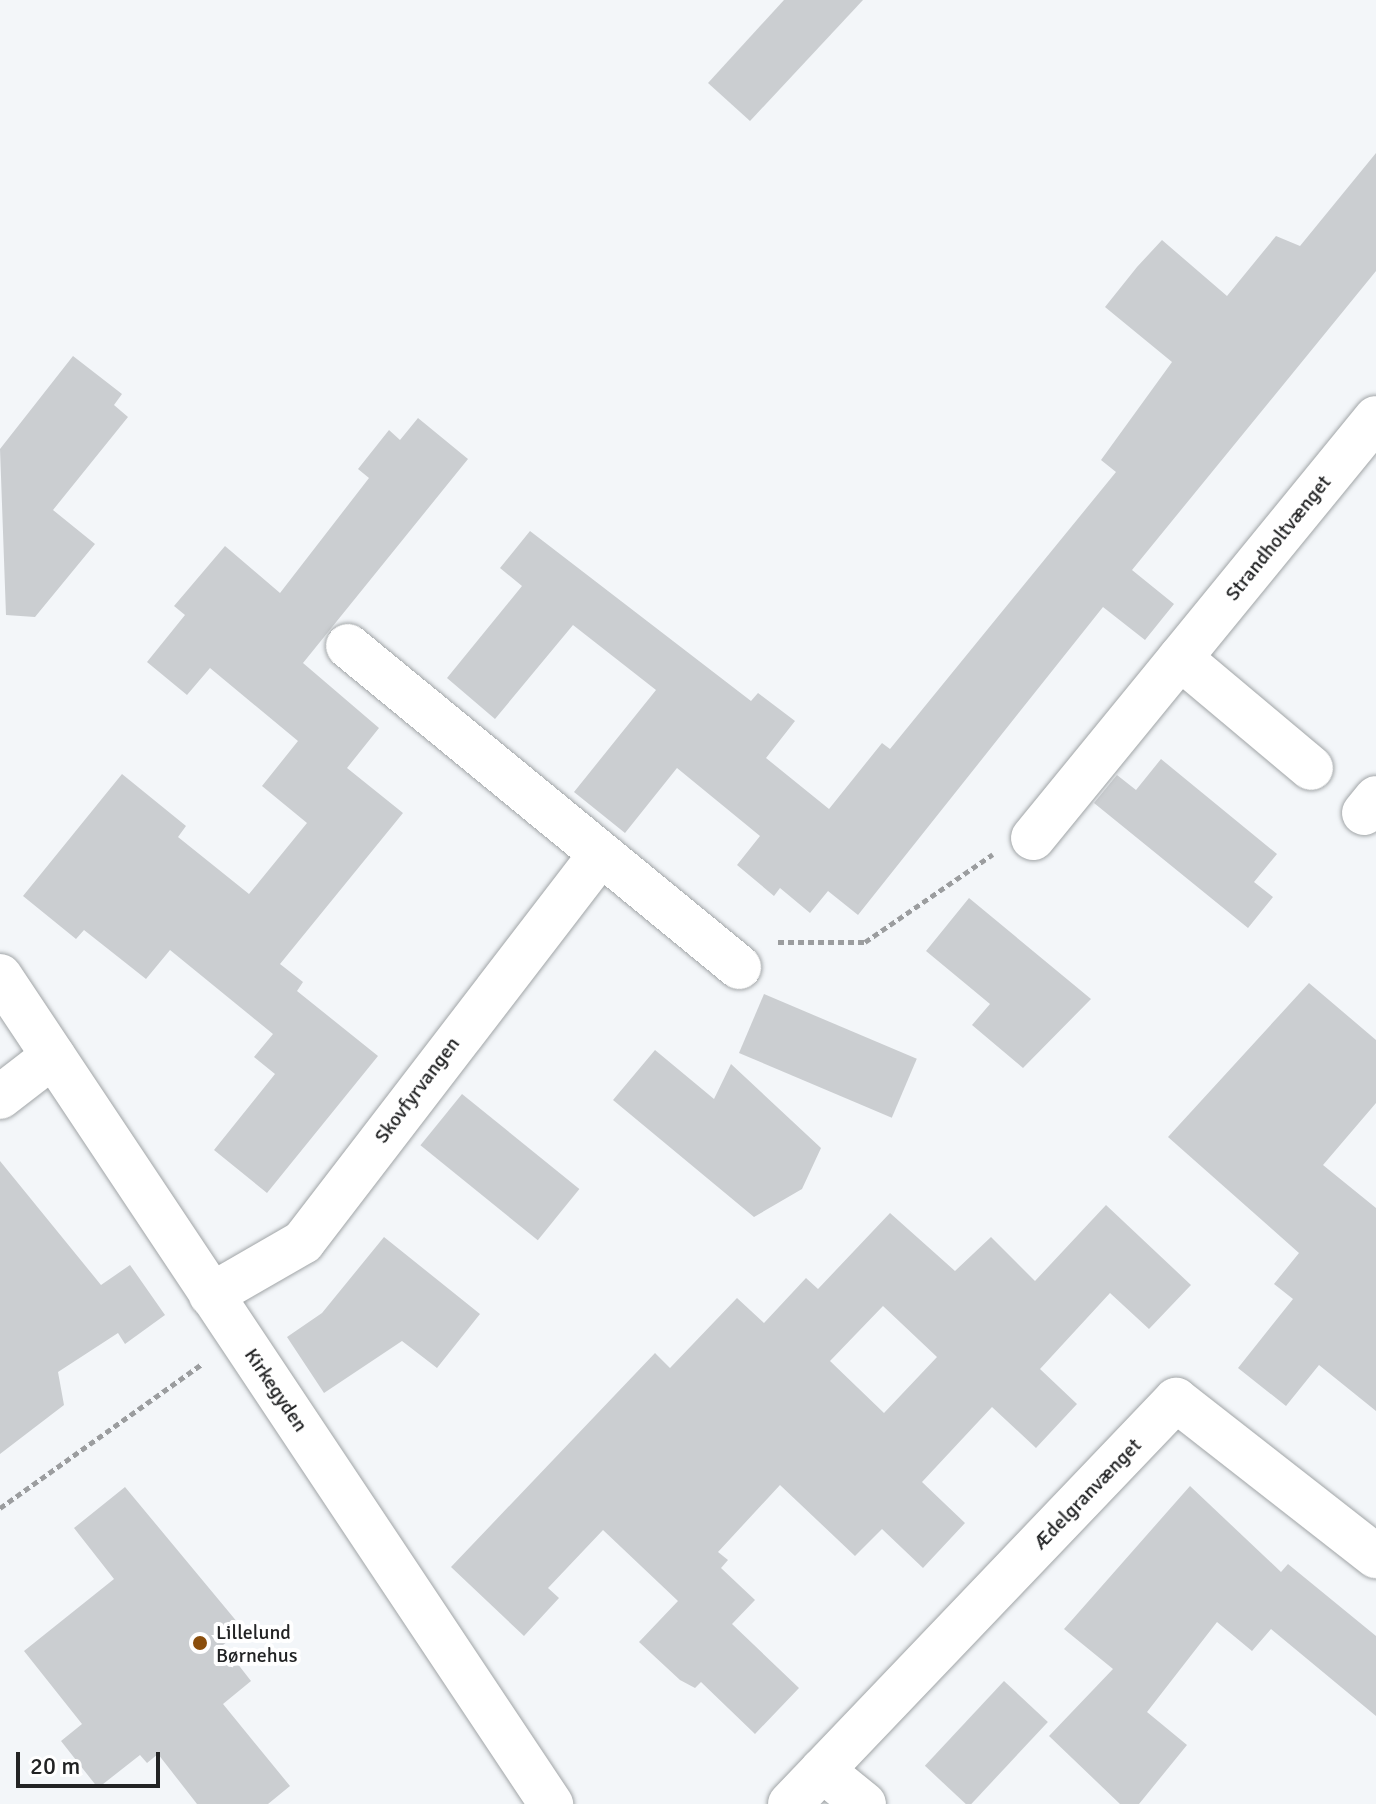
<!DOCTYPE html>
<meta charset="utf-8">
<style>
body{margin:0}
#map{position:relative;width:1376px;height:1804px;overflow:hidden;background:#f3f6f9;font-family:Signika,sans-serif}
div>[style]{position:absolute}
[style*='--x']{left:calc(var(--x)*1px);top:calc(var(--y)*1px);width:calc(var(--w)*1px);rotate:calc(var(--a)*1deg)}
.building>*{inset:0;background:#cbced1;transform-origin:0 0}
.path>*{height:5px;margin-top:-2.5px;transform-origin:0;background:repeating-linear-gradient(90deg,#9b9d9f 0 6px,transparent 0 10px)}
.roads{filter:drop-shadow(0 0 2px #a1a5a7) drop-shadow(0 0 2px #a1a5a7)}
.street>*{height:44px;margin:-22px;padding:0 22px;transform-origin:22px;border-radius:22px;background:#fff}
.secondary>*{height:44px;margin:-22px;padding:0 22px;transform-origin:22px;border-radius:22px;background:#fff}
.dots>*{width:22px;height:22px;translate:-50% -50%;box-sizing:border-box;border:4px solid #fff;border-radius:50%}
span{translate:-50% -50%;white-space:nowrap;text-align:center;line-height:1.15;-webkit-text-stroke:8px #fff;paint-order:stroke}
.street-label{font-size:20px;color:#222324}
.poi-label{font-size:20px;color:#222324}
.left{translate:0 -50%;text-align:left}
.scale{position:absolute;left:16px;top:1752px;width:144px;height:36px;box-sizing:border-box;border:4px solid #222324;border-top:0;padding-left:10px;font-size:24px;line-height:28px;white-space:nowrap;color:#222324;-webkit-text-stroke:6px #fff;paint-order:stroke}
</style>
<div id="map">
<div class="building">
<i style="clip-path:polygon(784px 0,863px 0,750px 121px,708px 83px)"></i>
<i style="clip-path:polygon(1376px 153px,1376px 271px,1132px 570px,1174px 604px,1145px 640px,1103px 607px,858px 915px,828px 891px,810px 913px,780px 888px,774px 896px,737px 865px,760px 836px,677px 768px,625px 833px,574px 792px,656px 690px,573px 625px,495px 719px,447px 678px,522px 586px,500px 568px,530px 531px,751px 701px,758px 693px,795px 721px,766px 758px,829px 809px,882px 743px,890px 749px,1116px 472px,1101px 460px,1172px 362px,1105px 307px,1137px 267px,1162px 240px,1227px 296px,1276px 236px,1300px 246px)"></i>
<i style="clip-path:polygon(73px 356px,122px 394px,114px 405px,128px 417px,53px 510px,95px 544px,35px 617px,6px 615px,0 449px)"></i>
<i style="clip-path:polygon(418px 418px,468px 459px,303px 663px,379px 728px,347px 768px,403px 813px,280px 964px,303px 982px,297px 991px,378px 1056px,267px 1193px,214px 1150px,275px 1074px,254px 1057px,273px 1034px,170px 950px,146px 979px,84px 930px,76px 939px,23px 896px,122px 774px,186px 826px,178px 837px,249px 894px,307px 823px,262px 786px,298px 741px,210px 668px,187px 695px,147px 662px,185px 615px,174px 606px,225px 546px,280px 593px,369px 478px,358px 469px,389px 430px,400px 440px)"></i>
<i style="clip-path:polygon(1161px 759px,1277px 854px,1254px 882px,1273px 897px,1248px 928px,1094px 803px,1117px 775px,1136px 790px)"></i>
<i style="clip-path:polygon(969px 898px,1091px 999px,1023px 1068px,972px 1025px,990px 1004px,926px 951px)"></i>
<i style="clip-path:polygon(1309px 983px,1376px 1040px,1376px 1103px,1323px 1165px,1376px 1208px,1376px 1411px,1319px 1365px,1286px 1406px,1238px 1368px,1293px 1299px,1274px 1284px,1299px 1253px,1168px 1137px)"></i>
<i style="left:764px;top:994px;width:166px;height:64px;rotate:23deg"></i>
<i style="clip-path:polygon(655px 1050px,714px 1099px,731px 1064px,821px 1148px,802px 1189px,754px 1217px,613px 1100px)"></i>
<i style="left:462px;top:1094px;width:151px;height:66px;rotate:39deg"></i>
<i style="clip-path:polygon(0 1161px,101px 1285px,130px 1265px,165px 1315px,125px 1344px,118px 1333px,58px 1372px,64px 1405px,0 1454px)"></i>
<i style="clip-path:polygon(evenodd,1106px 1205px,1191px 1285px,1149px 1329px,1110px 1293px,1040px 1369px,1077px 1404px,1036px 1448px,992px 1407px,922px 1482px,965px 1523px,923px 1568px,882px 1529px,855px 1556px,780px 1485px,718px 1552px,728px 1560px,721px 1568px,755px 1600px,732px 1624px,799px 1688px,755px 1734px,701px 1682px,695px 1688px,680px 1680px,639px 1642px,678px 1601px,603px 1530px,548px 1588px,559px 1598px,524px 1636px,451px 1567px,655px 1353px,670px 1368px,737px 1298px,764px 1323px,806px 1278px,818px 1289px,890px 1213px,955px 1271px,991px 1237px,1035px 1281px,1106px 1205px,883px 1306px,937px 1357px,884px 1413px,830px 1361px,883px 1306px)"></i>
<i style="clip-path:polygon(384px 1237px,480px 1314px,437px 1368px,402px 1341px,324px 1393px,287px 1337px,322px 1313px)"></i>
<i style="clip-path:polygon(1190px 1486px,1281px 1572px,1288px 1564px,1376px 1636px,1376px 1716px,1271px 1629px,1252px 1651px,1217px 1622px,1147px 1712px,1187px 1745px,1139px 1804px,1120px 1804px,1049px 1736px,1113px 1669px,1064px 1629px)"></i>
<i style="clip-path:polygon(125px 1487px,243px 1629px,223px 1645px,251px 1681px,223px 1704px,290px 1786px,268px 1804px,197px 1804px,158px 1754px,147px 1763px,140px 1755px,98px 1788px,61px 1741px,82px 1724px,24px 1651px,114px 1579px,74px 1528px)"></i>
<i style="left:1004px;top:1681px;width:60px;height:116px;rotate:43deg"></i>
</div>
<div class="path">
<i style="--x:778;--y:942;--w:87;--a:0"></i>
<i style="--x:865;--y:942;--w:155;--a:-34.5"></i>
<i style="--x:0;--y:1508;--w:249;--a:-35.5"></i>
</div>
<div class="roads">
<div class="street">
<i style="--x:348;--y:646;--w:506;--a:39.39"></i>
<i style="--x:1180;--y:658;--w:171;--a:40"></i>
<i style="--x:1364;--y:813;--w:19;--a:-51"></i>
<i style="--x:1033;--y:838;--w:542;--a:-50.76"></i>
<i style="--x:0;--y:1097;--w:67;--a:-37.7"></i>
<i style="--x:211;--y:1295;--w:106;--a:-29.9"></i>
<i style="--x:303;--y:1242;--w:486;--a:-52.5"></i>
<i style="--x:822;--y:1770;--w:54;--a:39"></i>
<i style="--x:790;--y:1804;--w:559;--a:-46.31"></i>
<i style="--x:1176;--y:1400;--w:254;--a:38"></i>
</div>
<div class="secondary">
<i style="--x:0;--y:976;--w:995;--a:56.36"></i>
</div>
</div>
<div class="dots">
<i style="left:200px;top:1643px;background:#8a4e0c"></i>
</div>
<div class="street-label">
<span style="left:1278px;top:538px;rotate:-51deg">Strandholtvænget</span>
<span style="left:417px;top:1090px;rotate:-53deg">Skovfyrvangen</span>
<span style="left:276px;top:1390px;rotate:56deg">Kirkegyden</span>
<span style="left:1087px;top:1494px;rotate:-46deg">Ædelgranvænget</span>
</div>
<div class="poi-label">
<span class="left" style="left:216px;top:1644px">Lillelund<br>Børnehus</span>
</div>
<div class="scale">20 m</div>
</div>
